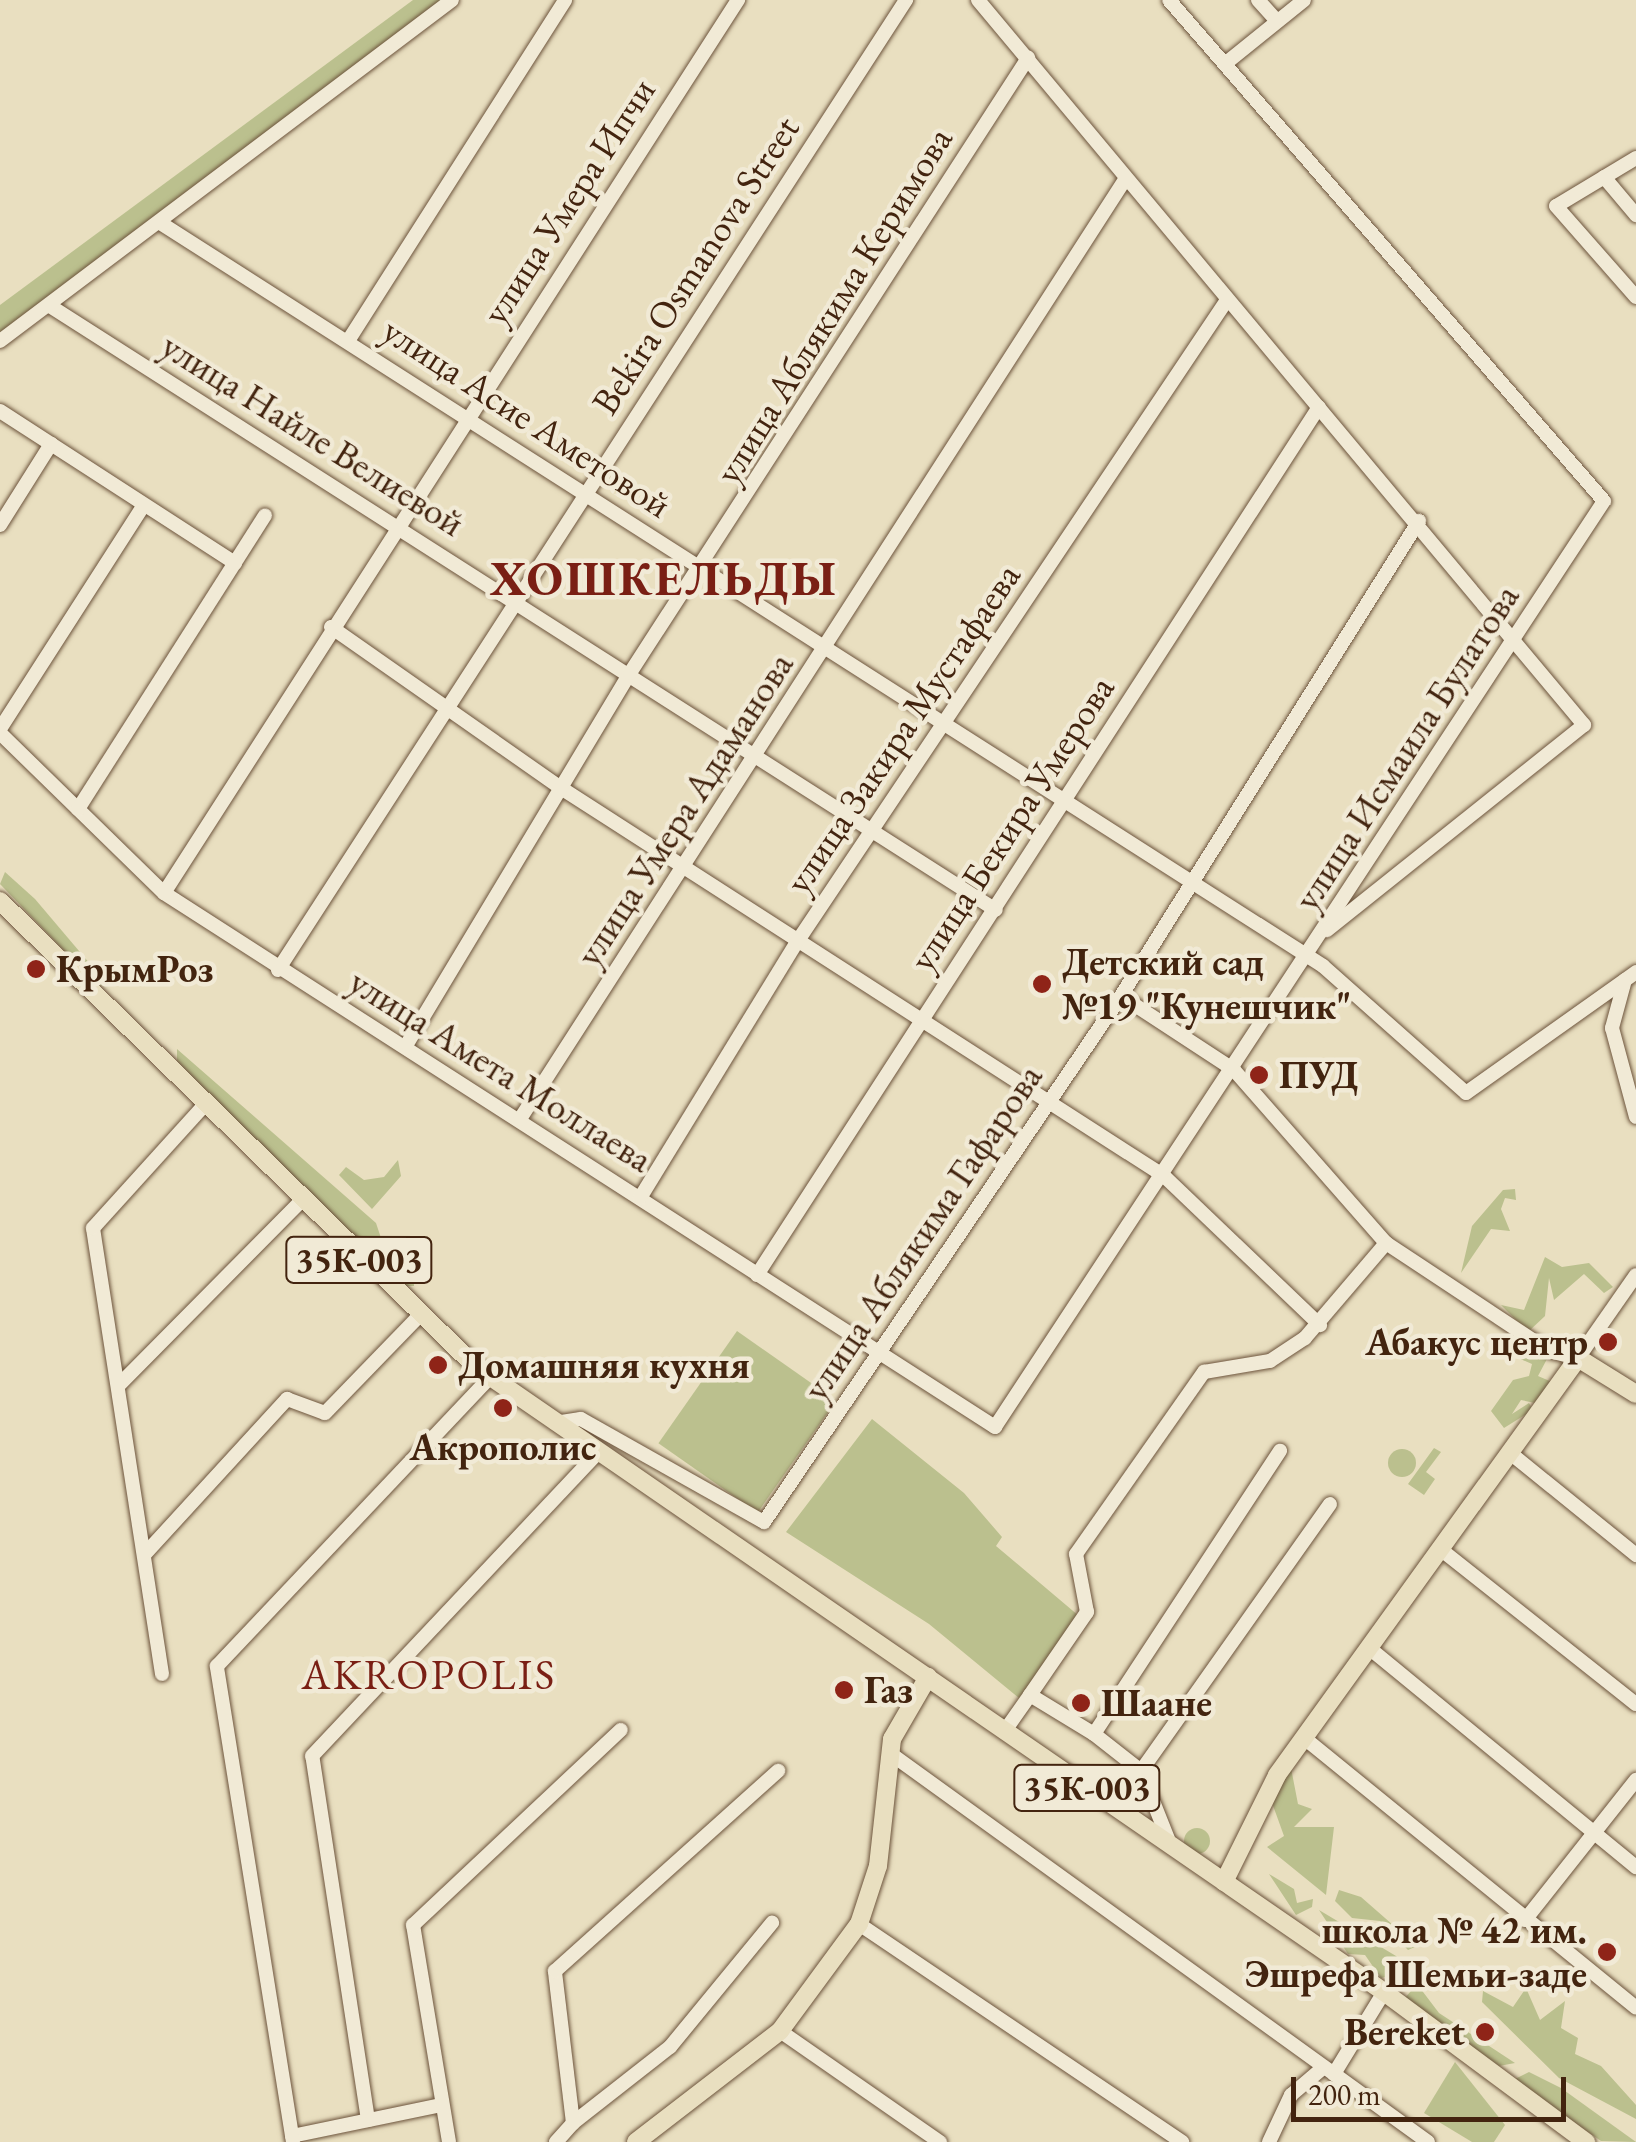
<!DOCTYPE html>
<meta charset="utf-8">
<style>
body{margin:0}
#map{position:relative;width:1636px;height:2142px;overflow:hidden;background:#e9dfc0;font-family:"EB Garamond",serif}
div>[style]{position:absolute}
[style*='--x']{left:calc(var(--x)*1px);top:calc(var(--y)*1px);width:calc(var(--w)*1px);rotate:calc(var(--a)*1deg)}
.green>*{inset:0;background:#bbc08e;transform-origin:0 0}
.round{border-radius:50%}
.roads{filter:drop-shadow(0 0 2px #6c533b) drop-shadow(0 0 2px #6c533b)}
.minor>*{height:14px;margin:-7px;padding:0 7px;transform-origin:7px;border-radius:7px;background:#f1ead6}
.major>*{height:18px;margin:-9px;padding:0 9px;transform-origin:9px;border-radius:9px;background:#e9dfc0}
.dots>*{width:28px;height:28px;translate:-50% -50%;box-sizing:border-box;border:5px solid #f1ead6;border-radius:50%}
span{translate:-50% -50%;white-space:nowrap;text-align:center;line-height:1.15;-webkit-text-stroke:9px #f1ead6;paint-order:stroke}
.shield-label span{padding:2px 8px;background:#f1ead6;border:2px solid;border-radius:8px;-webkit-text-stroke-width:0}
.shield-label{font-size:35px;color:#43240f;font-weight:700}
.street-label{font-size:38px;color:#43240f}
.poi-label{font-size:38px;color:#43240f;font-weight:700}
.left{translate:0 -50%;text-align:left}
.right{translate:-100% -50%;text-align:right}
.quarter-label{font-size:42px;color:#7a1f14;letter-spacing:2.5px}
.district-label{font-size:48px;color:#7a1f14;font-weight:700;letter-spacing:2.5px}
.scale{position:absolute;left:1291px;top:2077px;width:275px;height:45px;box-sizing:border-box;border:5px solid #43240f;border-top:0;padding-left:12px;font-size:30px;line-height:35px;white-space:nowrap;color:#43240f;-webkit-text-stroke:8px #f1ead6;paint-order:stroke}
</style>
<div id="map">
<div class="green">
<i style="clip-path:polygon(413px 0,448px 0,0 334px,0 305px)"></i>
<i style="clip-path:polygon(5px 872px,35px 899px,107px 984px,98px 986px,0 884px)"></i>
<i style="clip-path:polygon(177px 1049px,376px 1223px,383px 1244px,414px 1269px,414px 1286px,403px 1286px,322px 1207px,177px 1061px)"></i>
<i style="clip-path:polygon(398px 1160px,401px 1176px,372px 1209px,339px 1175px,346px 1167px,364px 1180px,384px 1177px)"></i>
<i style="clip-path:polygon(1515px 1189px,1516px 1200px,1505px 1198px,1501px 1209px,1510px 1231px,1491px 1229px,1461px 1273px,1472px 1226px,1503px 1190px)"></i>
<i style="clip-path:polygon(1545px 1257px,1562px 1267px,1589px 1263px,1613px 1287px,1604px 1293px,1584px 1274px,1554px 1300px,1549px 1278px,1545px 1316px,1528px 1332px,1501px 1305px,1524px 1310px)"></i>
<i style="left:737px;top:1331px;width:121px;height:137px;rotate:35deg"></i>
<i style="clip-path:polygon(1528px 1341px,1547px 1359px,1538px 1376px,1552px 1382px,1535px 1403px,1521px 1400px,1512px 1414px,1529px 1403px,1533px 1410px,1504px 1428px,1491px 1411px,1513px 1380px,1529px 1376px,1532px 1364px,1509px 1354px)"></i>
<i style="clip-path:polygon(872px 1419px,964px 1493px,1002px 1537px,996px 1546px,1079px 1616px,1019px 1698px,929px 1624px,786px 1532px)"></i>
<i style="clip-path:polygon(1434px 1448px,1441px 1452px,1426px 1472px,1435px 1479px,1424px 1495px,1408px 1484px)"></i>
<i class="round" style="left:1388px;top:1449px;width:28px;height:28px"></i>
<i style="clip-path:polygon(1291px 1768px,1298px 1804px,1312px 1809px,1294px 1827px,1334px 1827px,1326px 1895px,1267px 1847px,1284px 1836px,1271px 1800px)"></i>
<i class="round" style="left:1102px;top:1775px;width:22px;height:22px"></i>
<i class="round" style="left:1184px;top:1828px;width:26px;height:26px"></i>
<i style="clip-path:polygon(1269px 1874px,1294px 1889px,1297px 1903px,1313px 1899px,1312px 1907px,1296px 1915px)"></i>
<i style="clip-path:polygon(1339px 1890px,1361px 1897px,1417px 1946px,1408px 1950px,1380px 1921px,1352px 1918px,1335px 1901px)"></i>
<i style="clip-path:polygon(1319px 1910px,1396px 1956px,1411px 1971px,1381px 1978px,1365px 1955px,1348px 1954px)"></i>
<i style="clip-path:polygon(1417px 1984px,1439px 2013px,1515px 2063px,1499px 2066px,1404px 1999px)"></i>
<i style="clip-path:polygon(1526px 1988px,1540px 2020px,1565px 2001px,1561px 2028px,1578px 2038px,1575px 2054px,1601px 2066px,1636px 2105px,1636px 2119px,1559px 2078px,1482px 2002px,1483px 1991px,1513px 2007px)"></i>
<i style="clip-path:polygon(1455px 2062px,1505px 2125px,1494px 2142px,1472px 2142px,1424px 2113px)"></i>
<i style="clip-path:polygon(1529px 2072px,1561px 2088px,1636px 2142px,1601px 2141px,1513px 2080px)"></i>
</div>
<div class="roads">
<div class="minor">
<i style="--x:978;--y:0;--w:945;--a:50.11"></i>
<i style="--x:1584;--y:725;--w:329;--a:141.4"></i>
<i style="--x:1258;--y:0;--w:28;--a:48"></i>
<i style="--x:1226;--y:63;--w:100;--a:-38.9"></i>
<i style="--x:1636;--y:158;--w:93;--a:149"></i>
<i style="--x:1556;--y:206;--w:121;--a:48.7"></i>
<i style="--x:1604;--y:177;--w:50;--a:49.9"></i>
<i style="--x:162;--y:224;--w:1378;--a:32.58"></i>
<i style="--x:1323;--y:966;--w:191;--a:41.6"></i>
<i style="--x:1466;--y:1093;--w:209;--a:-35.4"></i>
<i style="--x:50;--y:306;--w:1122;--a:32.56"></i>
<i style="--x:0;--y:341;--w:566;--a:-37.03"></i>
<i style="--x:348;--y:341;--w:404;--a:-57.5"></i>
<i style="--x:0;--y:411;--w:280;--a:32.9"></i>
<i style="--x:0;--y:525;--w:96;--a:-57.8"></i>
<i style="--x:331;--y:627;--w:281;--a:35"></i>
<i style="--x:561;--y:788;--w:717;--a:32.76"></i>
<i style="--x:1164;--y:1176;--w:216;--a:43.7"></i>
<i style="--x:0;--y:729;--w:266;--a:-57.3"></i>
<i style="--x:0;--y:733;--w:229;--a:44.3"></i>
<i style="--x:164;--y:893;--w:988;--a:32.72"></i>
<i style="--x:995;--y:1427;--w:1108;--a:-56.67"></i>
<i style="--x:1604;--y:501;--w:663;--a:-130.97"></i>
<i style="--x:78;--y:809;--w:348;--a:-57.5"></i>
<i style="--x:164;--y:893;--w:1062;--a:-57.27"></i>
<i style="--x:278;--y:970;--w:1156;--a:-57.08"></i>
<i style="--x:1625;--y:980;--w:50;--a:105.2"></i>
<i style="--x:1612;--y:1028;--w:92;--a:74.9"></i>
<i style="--x:1121;--y:996;--w:135;--a:33.2"></i>
<i style="--x:1234;--y:1070;--w:230;--a:48.7"></i>
<i style="--x:1386;--y:1243;--w:196;--a:33.5"></i>
<i style="--x:1549;--y:1351;--w:30;--a:14"></i>
<i style="--x:1578;--y:1358;--w:101;--a:-55.1"></i>
<i style="--x:407;--y:1044;--w:433;--a:-59"></i>
<i style="--x:630;--y:673;--w:733;--a:-57.09"></i>
<i style="--x:520;--y:1119;--w:1119;--a:-57.22"></i>
<i style="--x:640;--y:1198;--w:304;--a:-58.5"></i>
<i style="--x:799;--y:939;--w:769;--a:-56.19"></i>
<i style="--x:757;--y:1275;--w:1034;--a:-57.08"></i>
<i style="--x:118;--y:1386;--w:257;--a:-45.3"></i>
<i style="--x:555;--y:1423;--w:26;--a:-9"></i>
<i style="--x:581;--y:1419;--w:210;--a:29.4"></i>
<i style="--x:764;--y:1522;--w:636;--a:-55.83"></i>
<i style="--x:1121;--y:996;--w:561;--a:-57.9"></i>
<i style="--x:1509;--y:1452;--w:164;--a:39"></i>
<i style="--x:1439;--y:1548;--w:251;--a:38.4"></i>
<i style="--x:144;--y:1555;--w:212;--a:-47.5"></i>
<i style="--x:287;--y:1399;--w:40;--a:20.2"></i>
<i style="--x:325;--y:1413;--w:135;--a:-45.9"></i>
<i style="--x:1368;--y:1647;--w:347;--a:39.4"></i>
<i style="--x:162;--y:1674;--w:451;--a:-98.8"></i>
<i style="--x:93;--y:1228;--w:162;--a:-47.8"></i>
<i style="--x:1030;--y:1695;--w:101;--a:-55.5"></i>
<i style="--x:1087;--y:1612;--w:59;--a:-100.7"></i>
<i style="--x:1076;--y:1554;--w:223;--a:-54.9"></i>
<i style="--x:1204;--y:1372;--w:67;--a:-9.5"></i>
<i style="--x:1270;--y:1361;--w:42;--a:-33.3"></i>
<i style="--x:1305;--y:1338;--w:125;--a:-49.5"></i>
<i style="--x:1004;--y:1732;--w:45;--a:-54.9"></i>
<i style="--x:1030;--y:1695;--w:75;--a:31.4"></i>
<i style="--x:1094;--y:1734;--w:60;--a:38.2"></i>
<i style="--x:1141;--y:1771;--w:79;--a:68.3"></i>
<i style="--x:1094;--y:1734;--w:339;--a:-56.7"></i>
<i style="--x:1303;--y:1737;--w:429;--a:39.1"></i>
<i style="--x:891;--y:1754;--w:546;--a:35.84"></i>
<i style="--x:1141;--y:1771;--w:327;--a:-54.7"></i>
<i style="--x:1525;--y:1920;--w:179;--a:-51.6"></i>
<i style="--x:859;--y:1924;--w:390;--a:34"></i>
<i style="--x:1384;--y:1992;--w:96;--a:121.4"></i>
<i style="--x:1334;--y:2074;--w:116;--a:35.9"></i>
<i style="--x:780;--y:2031;--w:195;--a:34.8"></i>
<i style="--x:368;--y:2120;--w:368;--a:-98.7"></i>
<i style="--x:312;--y:1756;--w:417;--a:-46.7"></i>
<i style="--x:573;--y:2123;--w:123;--a:-38.1"></i>
<i style="--x:670;--y:2047;--w:161;--a:-50.6"></i>
<i style="--x:292;--y:2136;--w:153;--a:-11.7"></i>
<i style="--x:293;--y:2142;--w:482;--a:-99.1"></i>
<i style="--x:217;--y:1666;--w:398;--a:-46.6"></i>
<i style="--x:449;--y:2142;--w:220;--a:-99.4"></i>
<i style="--x:413;--y:1925;--w:285;--a:-43.2"></i>
<i style="--x:556;--y:2142;--w:25;--a:-48"></i>
<i style="--x:573;--y:2123;--w:153;--a:-96.8"></i>
<i style="--x:555;--y:1971;--w:300;--a:-41.9"></i>
<i style="--x:1269;--y:2142;--w:52;--a:-64.9"></i>
<i style="--x:1291;--y:2095;--w:43;--a:-40.3"></i>
</div>
<div class="major">
<i style="--x:0;--y:901;--w:665;--a:44.39"></i>
<i style="--x:475;--y:1366;--w:1104;--a:34.55"></i>
<i style="--x:1384;--y:1992;--w:252;--a:36.6"></i>
<i style="--x:1224;--y:1882;--w:119;--a:-63.6"></i>
<i style="--x:1277;--y:1775;--w:514;--a:-54.18"></i>
<i style="--x:1578;--y:1358;--w:68;--a:31.8"></i>
<i style="--x:636;--y:2142;--w:182;--a:-37.6"></i>
<i style="--x:780;--y:2031;--w:133;--a:-53.6"></i>
<i style="--x:859;--y:1924;--w:61;--a:-71.9"></i>
<i style="--x:878;--y:1866;--w:128;--a:-83.7"></i>
<i style="--x:892;--y:1739;--w:72;--a:-59.9"></i>
</div>
</div>
<div class="dots">
<i style="left:36px;top:969px;background:#8f2418"></i>
<i style="left:1042px;top:984px;background:#8f2418"></i>
<i style="left:1259px;top:1075px;background:#8f2418"></i>
<i style="left:1608px;top:1342px;background:#8f2418"></i>
<i style="left:438px;top:1365px;background:#8f2418"></i>
<i style="left:503px;top:1408px;background:#8f2418"></i>
<i style="left:844px;top:1690px;background:#8f2418"></i>
<i style="left:1081px;top:1703px;background:#8f2418"></i>
<i style="left:1607px;top:1952px;background:#8f2418"></i>
<i style="left:1485px;top:2032px;background:#8f2418"></i>
</div>
<div class="shield-label">
<span style="left:359px;top:1260px">35К-003</span>
<span style="left:1087px;top:1788px">35К-003</span>
</div>
<div class="street-label">
<span style="left:568px;top:201px;rotate:-57deg">улица Умера Ипчи</span>
<span style="left:695px;top:265px;rotate:-57deg">Bekira Osmanova Street</span>
<span style="left:833px;top:305px;rotate:-58deg">улица Аблякима Керимова</span>
<span style="left:527px;top:417px;rotate:33deg">улица Асие Аметовой</span>
<span style="left:313px;top:434px;rotate:32deg">улица Найле Велиевой</span>
<span style="left:902px;top:728px;rotate:-56deg">улица Закира Мустафаева</span>
<span style="left:1406px;top:747px;rotate:-57deg">улица Исмаила Булатова</span>
<span style="left:684px;top:809px;rotate:-57deg">улица Умера Адаманова</span>
<span style="left:1011px;top:823px;rotate:-57deg">улица Бекира Умерова</span>
<span style="left:501px;top:1070px;rotate:32deg">улица Амета Моллаева</span>
<span style="left:922px;top:1232px;rotate:-56deg">улица Аблякима Гафарова</span>
</div>
<div class="poi-label">
<span class="left" style="left:1062px;top:984px">Детский сад<br>№19 "Кунешчик"</span>
<span class="left" style="left:56px;top:969px">КрымРоз</span>
<span class="left" style="left:1279px;top:1075px">ПУД</span>
<span class="right" style="left:1588px;top:1342px">Абакус центр</span>
<span class="left" style="left:458px;top:1365px">Домашняя кухня</span>
<span style="left:503px;top:1447px">Акрополис</span>
<span class="left" style="left:864px;top:1690px">Газ</span>
<span class="left" style="left:1101px;top:1703px">Шаане</span>
<span class="right" style="left:1587px;top:1952px">школа № 42 им.<br>Эшрефа Шемьи-заде</span>
<span class="right" style="left:1465px;top:2032px">Bereket</span>
</div>
<div class="quarter-label">
<span style="left:429px;top:1675px">AKROPOLIS</span>
</div>
<div class="district-label">
<span style="left:664px;top:579px">ХОШКЕЛЬДЫ</span>
</div>
<div class="scale">200 m</div>
</div>
